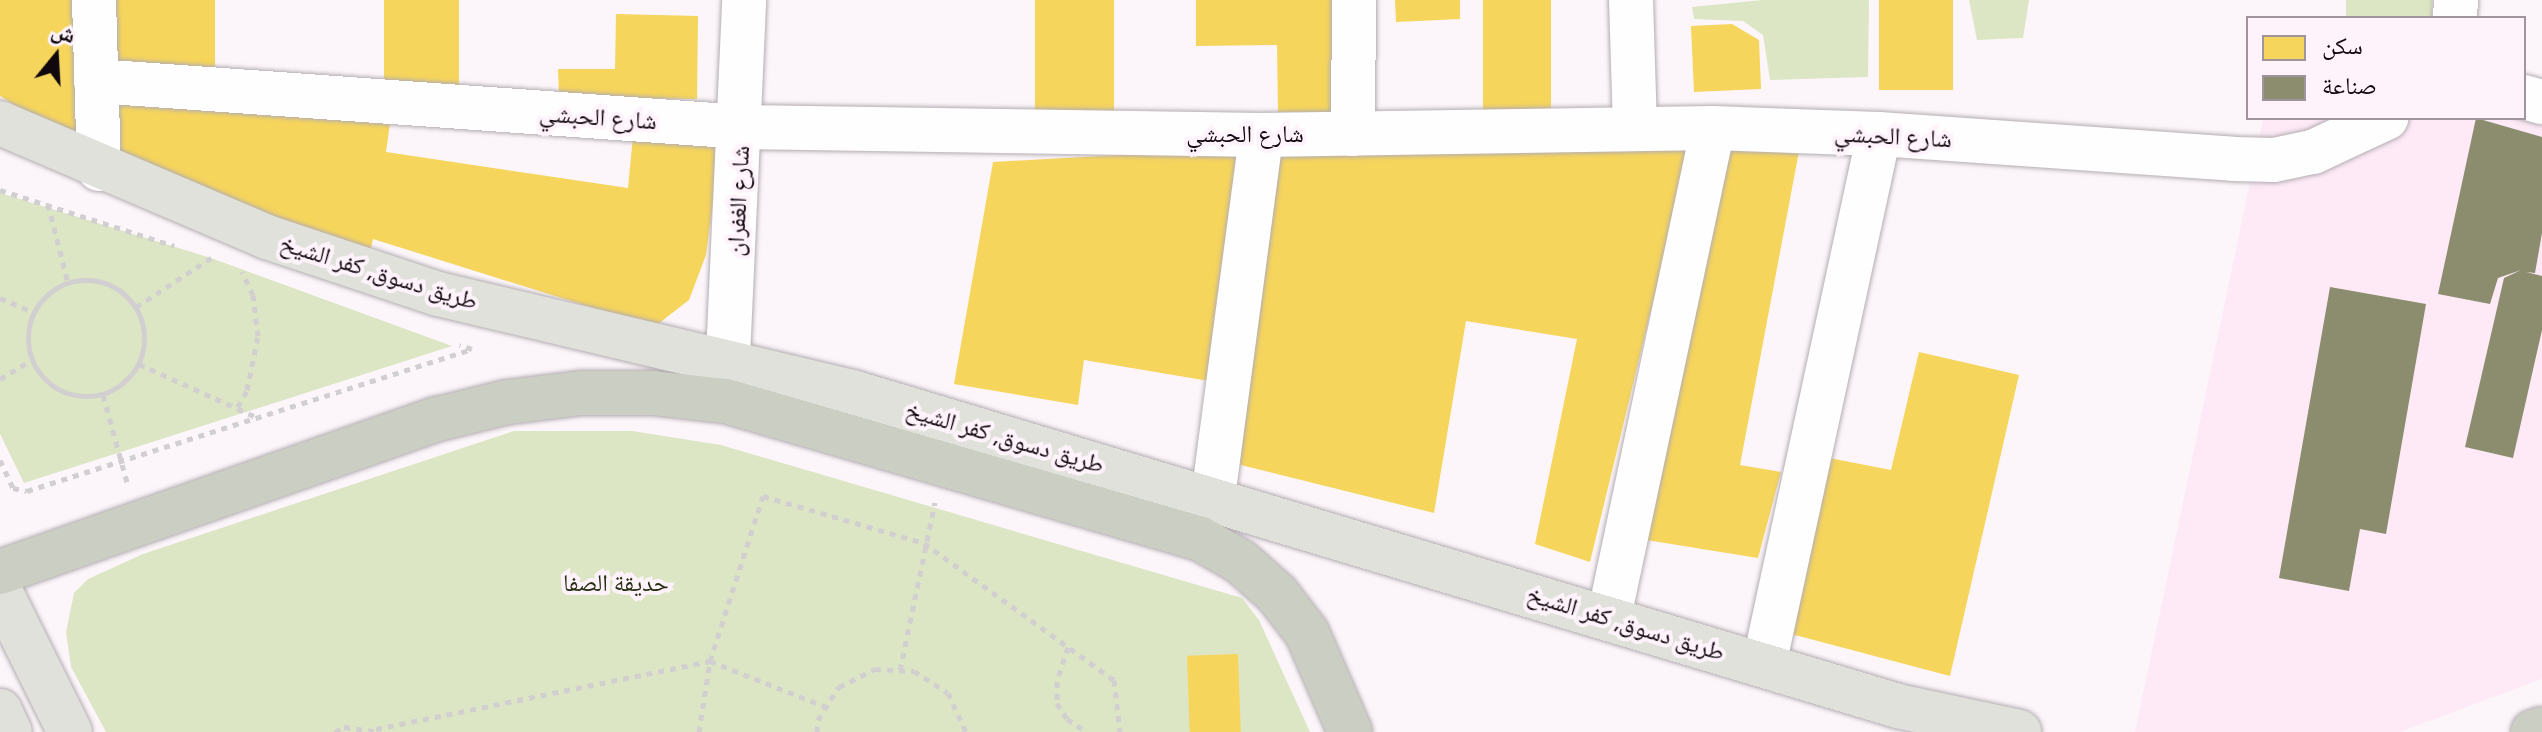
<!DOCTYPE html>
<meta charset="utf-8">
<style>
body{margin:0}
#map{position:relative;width:2542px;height:732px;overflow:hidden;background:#fcf6fa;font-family:Figtree,"Noto Naskh Arabic",sans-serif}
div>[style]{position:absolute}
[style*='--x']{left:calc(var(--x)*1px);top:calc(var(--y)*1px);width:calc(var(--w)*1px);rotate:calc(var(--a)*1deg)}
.built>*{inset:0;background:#fdeaf6}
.green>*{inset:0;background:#dce6c4;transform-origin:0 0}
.homes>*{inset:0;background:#f6d55c;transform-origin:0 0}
.industry>*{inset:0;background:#8c8c6e}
.path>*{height:5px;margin-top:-2.5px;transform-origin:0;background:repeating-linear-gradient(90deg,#d2cfd0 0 6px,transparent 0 12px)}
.path>.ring{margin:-2.5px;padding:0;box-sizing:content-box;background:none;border:5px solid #d2cfd0;border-radius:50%}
.roads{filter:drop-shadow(0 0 2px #b4adb2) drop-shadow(0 0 2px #b4adb2)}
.minor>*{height:44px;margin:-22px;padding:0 22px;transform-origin:22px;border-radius:22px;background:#fffefe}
.major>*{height:44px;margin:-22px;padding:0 22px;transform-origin:22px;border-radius:22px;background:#dfe1da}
.highway>*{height:44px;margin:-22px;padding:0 22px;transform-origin:22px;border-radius:22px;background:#cbcec2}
span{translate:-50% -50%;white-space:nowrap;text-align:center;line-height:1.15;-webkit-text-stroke:8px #fff3fb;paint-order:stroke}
.street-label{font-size:24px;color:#11080e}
.park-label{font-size:24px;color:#262f11}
.legend{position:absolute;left:2246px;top:16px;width:280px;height:104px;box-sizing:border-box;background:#fff3fb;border:2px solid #a0959c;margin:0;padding:10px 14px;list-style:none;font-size:24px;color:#11080e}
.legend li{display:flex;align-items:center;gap:16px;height:40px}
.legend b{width:40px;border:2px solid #a0959c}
.north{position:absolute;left:16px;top:16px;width:80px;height:80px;-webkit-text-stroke:6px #fff3fb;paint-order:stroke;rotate:18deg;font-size:22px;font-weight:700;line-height:32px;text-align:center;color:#11080e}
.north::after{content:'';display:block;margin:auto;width:28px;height:36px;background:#11080e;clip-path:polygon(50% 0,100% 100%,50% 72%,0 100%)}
</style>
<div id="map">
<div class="built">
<i style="clip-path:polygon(2524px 118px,2542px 122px,2542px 679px,2400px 732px,2135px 732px,2263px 120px)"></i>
</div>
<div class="green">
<i style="clip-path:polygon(1762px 0,1869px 0,1868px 77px,1770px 80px,1763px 35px,1743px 21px,1694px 19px,1692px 7px)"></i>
<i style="clip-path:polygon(1969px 0,2029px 0,2023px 38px,1977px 40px)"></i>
<i style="left:2346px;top:0;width:86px;height:18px"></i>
<i style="clip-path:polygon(0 193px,211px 258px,452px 346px,24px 483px,0 434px)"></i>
<i style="clip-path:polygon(514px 431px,632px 431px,721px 445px,1242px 598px,1259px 620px,1310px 732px,106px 732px,71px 667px,66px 632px,74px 593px,88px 579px,143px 554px)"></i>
</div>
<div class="homes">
<i style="clip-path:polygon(0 0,81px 0,86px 149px,0 96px)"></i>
<i style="left:112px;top:0;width:103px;height:79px"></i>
<i style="left:384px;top:0;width:75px;height:89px"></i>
<i style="left:1035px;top:0;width:79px;height:119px"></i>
<i style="clip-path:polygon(1196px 0,1332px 0,1334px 112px,1278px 112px,1277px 45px,1196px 46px)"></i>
<i style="clip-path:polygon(1395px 0,1460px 0,1460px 19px,1396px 22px)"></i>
<i style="left:1483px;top:0;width:68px;height:115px"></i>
<i style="left:1879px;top:0;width:74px;height:90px"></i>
<i style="clip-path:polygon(616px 14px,698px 16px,697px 99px,559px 97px,558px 69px,615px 69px)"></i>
<i style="clip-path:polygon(1732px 24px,1759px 40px,1761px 89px,1694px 92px,1691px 26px)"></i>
<i style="clip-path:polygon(113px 92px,391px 116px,386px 152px,628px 188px,633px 136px,721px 144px,706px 255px,689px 300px,654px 327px,373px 239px,370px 252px,120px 163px)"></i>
<i style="clip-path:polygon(1691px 145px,1590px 562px,1535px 544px,1577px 339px,1466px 321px,1434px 513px,1225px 461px,1269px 148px)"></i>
<i style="clip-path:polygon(1800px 146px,1740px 465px,1781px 472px,1758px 558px,1634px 538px,1726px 149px)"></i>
<i style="clip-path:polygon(1244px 148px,1209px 381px,1084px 360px,1078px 405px,954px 384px,993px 162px)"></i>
<i style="clip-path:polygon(1919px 352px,2019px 375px,1950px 676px,1776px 630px,1814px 455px,1891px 470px)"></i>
<i style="left:1238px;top:654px;width:78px;height:51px;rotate:88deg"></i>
</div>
<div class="industry">
<i style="clip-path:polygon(2476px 118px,2542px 137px,2542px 233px,2535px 273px,2526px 272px,2542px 276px,2542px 330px,2513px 458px,2465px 447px,2504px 278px,2521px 270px,2498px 278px,2490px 304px,2438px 294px)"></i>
<i style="clip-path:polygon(2330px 287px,2426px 304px,2386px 534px,2360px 529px,2349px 591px,2279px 578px)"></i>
</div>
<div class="path">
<i style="--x:0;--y:190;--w:183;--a:17.8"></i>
<i style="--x:48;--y:204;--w:81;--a:75.8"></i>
<i class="ring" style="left:28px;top:280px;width:111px;height:111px"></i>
<i style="--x:0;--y:298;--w:36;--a:23"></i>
<i style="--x:136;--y:307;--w:90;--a:-33.2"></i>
<i style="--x:139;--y:364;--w:131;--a:24.4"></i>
<i style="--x:0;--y:379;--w:37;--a:-31"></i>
<i style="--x:103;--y:395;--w:94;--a:74.6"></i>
<i style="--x:238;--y:407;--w:19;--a:-62"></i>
<i style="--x:247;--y:390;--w:55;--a:-78.5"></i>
<i style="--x:258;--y:336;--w:41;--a:-97"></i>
<i style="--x:253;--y:295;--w:26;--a:-115"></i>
<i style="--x:0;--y:460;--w:31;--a:65"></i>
<i style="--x:13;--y:488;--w:14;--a:12"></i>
<i style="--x:27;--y:491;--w:467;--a:-17.7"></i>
<i style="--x:472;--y:349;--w:13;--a:-162"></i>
<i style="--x:1068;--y:647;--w:36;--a:108"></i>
<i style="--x:1057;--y:681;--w:22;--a:90"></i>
<i style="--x:1057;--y:703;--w:19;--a:58"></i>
<i style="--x:1067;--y:719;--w:24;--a:33"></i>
<i style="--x:900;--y:670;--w:171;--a:-78.2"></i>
<i style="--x:376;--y:729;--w:341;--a:-11.5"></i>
<i style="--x:710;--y:661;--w:125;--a:21.6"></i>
<i style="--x:335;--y:732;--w:10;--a:-29"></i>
<i style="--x:344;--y:727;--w:37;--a:8"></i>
<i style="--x:699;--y:732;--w:72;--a:-81.2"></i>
<i style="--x:710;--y:661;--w:173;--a:-72.2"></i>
<i style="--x:763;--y:496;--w:168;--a:16.3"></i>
<i style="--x:924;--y:543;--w:234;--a:35.8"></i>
<i style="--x:1114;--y:680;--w:52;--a:83.4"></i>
<i style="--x:817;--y:732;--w:12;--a:-85"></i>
<i style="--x:818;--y:720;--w:39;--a:-58"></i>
<i style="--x:839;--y:687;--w:40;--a:-26.6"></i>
<i style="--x:875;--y:669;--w:39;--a:3"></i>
<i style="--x:914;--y:671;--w:40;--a:32.9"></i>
<i style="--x:948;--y:693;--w:43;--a:65.2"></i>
</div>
<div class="roads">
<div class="minor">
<i style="--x:94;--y:0;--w:169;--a:88.3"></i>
<i style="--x:1631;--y:0;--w:129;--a:88.2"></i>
<i style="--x:2455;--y:18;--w:18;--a:-87"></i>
<i style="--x:96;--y:81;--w:648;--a:4.07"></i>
<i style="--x:742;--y:127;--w:519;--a:0.88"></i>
<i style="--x:1261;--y:135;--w:452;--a:-0.9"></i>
<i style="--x:1713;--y:128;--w:166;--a:2.1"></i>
<i style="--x:1879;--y:134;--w:355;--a:4"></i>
<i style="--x:2233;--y:159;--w:41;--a:1.4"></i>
<i style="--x:2274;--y:160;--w:40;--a:-12"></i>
<i style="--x:2313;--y:152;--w:81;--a:-25"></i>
<i style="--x:2524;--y:97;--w:19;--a:16"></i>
<i style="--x:1353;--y:134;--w:134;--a:-89.6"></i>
<i style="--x:726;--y:401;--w:401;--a:-87.4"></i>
<i style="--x:1213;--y:497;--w:365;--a:-82.4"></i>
<i style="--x:1609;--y:617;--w:500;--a:-78"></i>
<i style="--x:1764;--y:665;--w:543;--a:-77.78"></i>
</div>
<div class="major">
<i style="--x:0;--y:123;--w:290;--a:23.1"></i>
<i style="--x:267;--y:237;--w:180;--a:18.4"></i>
<i style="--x:438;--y:294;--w:425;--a:13.3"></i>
<i style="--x:852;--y:392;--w:1092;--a:16.71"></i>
<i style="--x:1898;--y:706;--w:124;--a:12.1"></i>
<i style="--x:0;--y:591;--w:157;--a:63.6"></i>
<i style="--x:0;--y:711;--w:23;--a:65"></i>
</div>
<div class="highway">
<i style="--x:0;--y:572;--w:464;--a:-19.3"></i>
<i style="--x:438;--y:419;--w:72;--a:-13.7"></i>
<i style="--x:508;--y:402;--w:74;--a:-7"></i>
<i style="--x:581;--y:393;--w:72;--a:0"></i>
<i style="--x:653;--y:393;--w:73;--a:6.3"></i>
<i style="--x:726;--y:401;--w:492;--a:16.2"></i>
<i style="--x:1199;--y:538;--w:48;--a:29.7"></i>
<i style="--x:1241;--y:562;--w:48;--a:41.6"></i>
<i style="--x:1277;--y:594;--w:49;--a:52.4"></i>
<i style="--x:1307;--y:633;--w:108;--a:66.5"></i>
<i style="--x:2533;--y:732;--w:9;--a:-18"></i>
</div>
</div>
<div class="street-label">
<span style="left:598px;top:117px;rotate:4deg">شارع الحبشي</span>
<span style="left:1245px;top:134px">شارع الحبشي</span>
<span style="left:1893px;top:136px;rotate:3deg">شارع الحبشي</span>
<span style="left:738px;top:201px;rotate:-87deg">شارع الغفران</span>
<span style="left:379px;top:272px;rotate:17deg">طريق دسوق, كفر الشيخ</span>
<span style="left:1005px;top:437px;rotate:16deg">طريق دسوق, كفر الشيخ</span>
<span style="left:1626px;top:623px;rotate:17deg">طريق دسوق, كفر الشيخ</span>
</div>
<div class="park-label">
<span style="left:616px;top:583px">حديقة الصفا</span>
</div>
<ul class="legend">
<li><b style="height:22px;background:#f6d55c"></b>سكن</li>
<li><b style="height:22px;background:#8c8c6e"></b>صناعة</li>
</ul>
<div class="north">ش</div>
</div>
